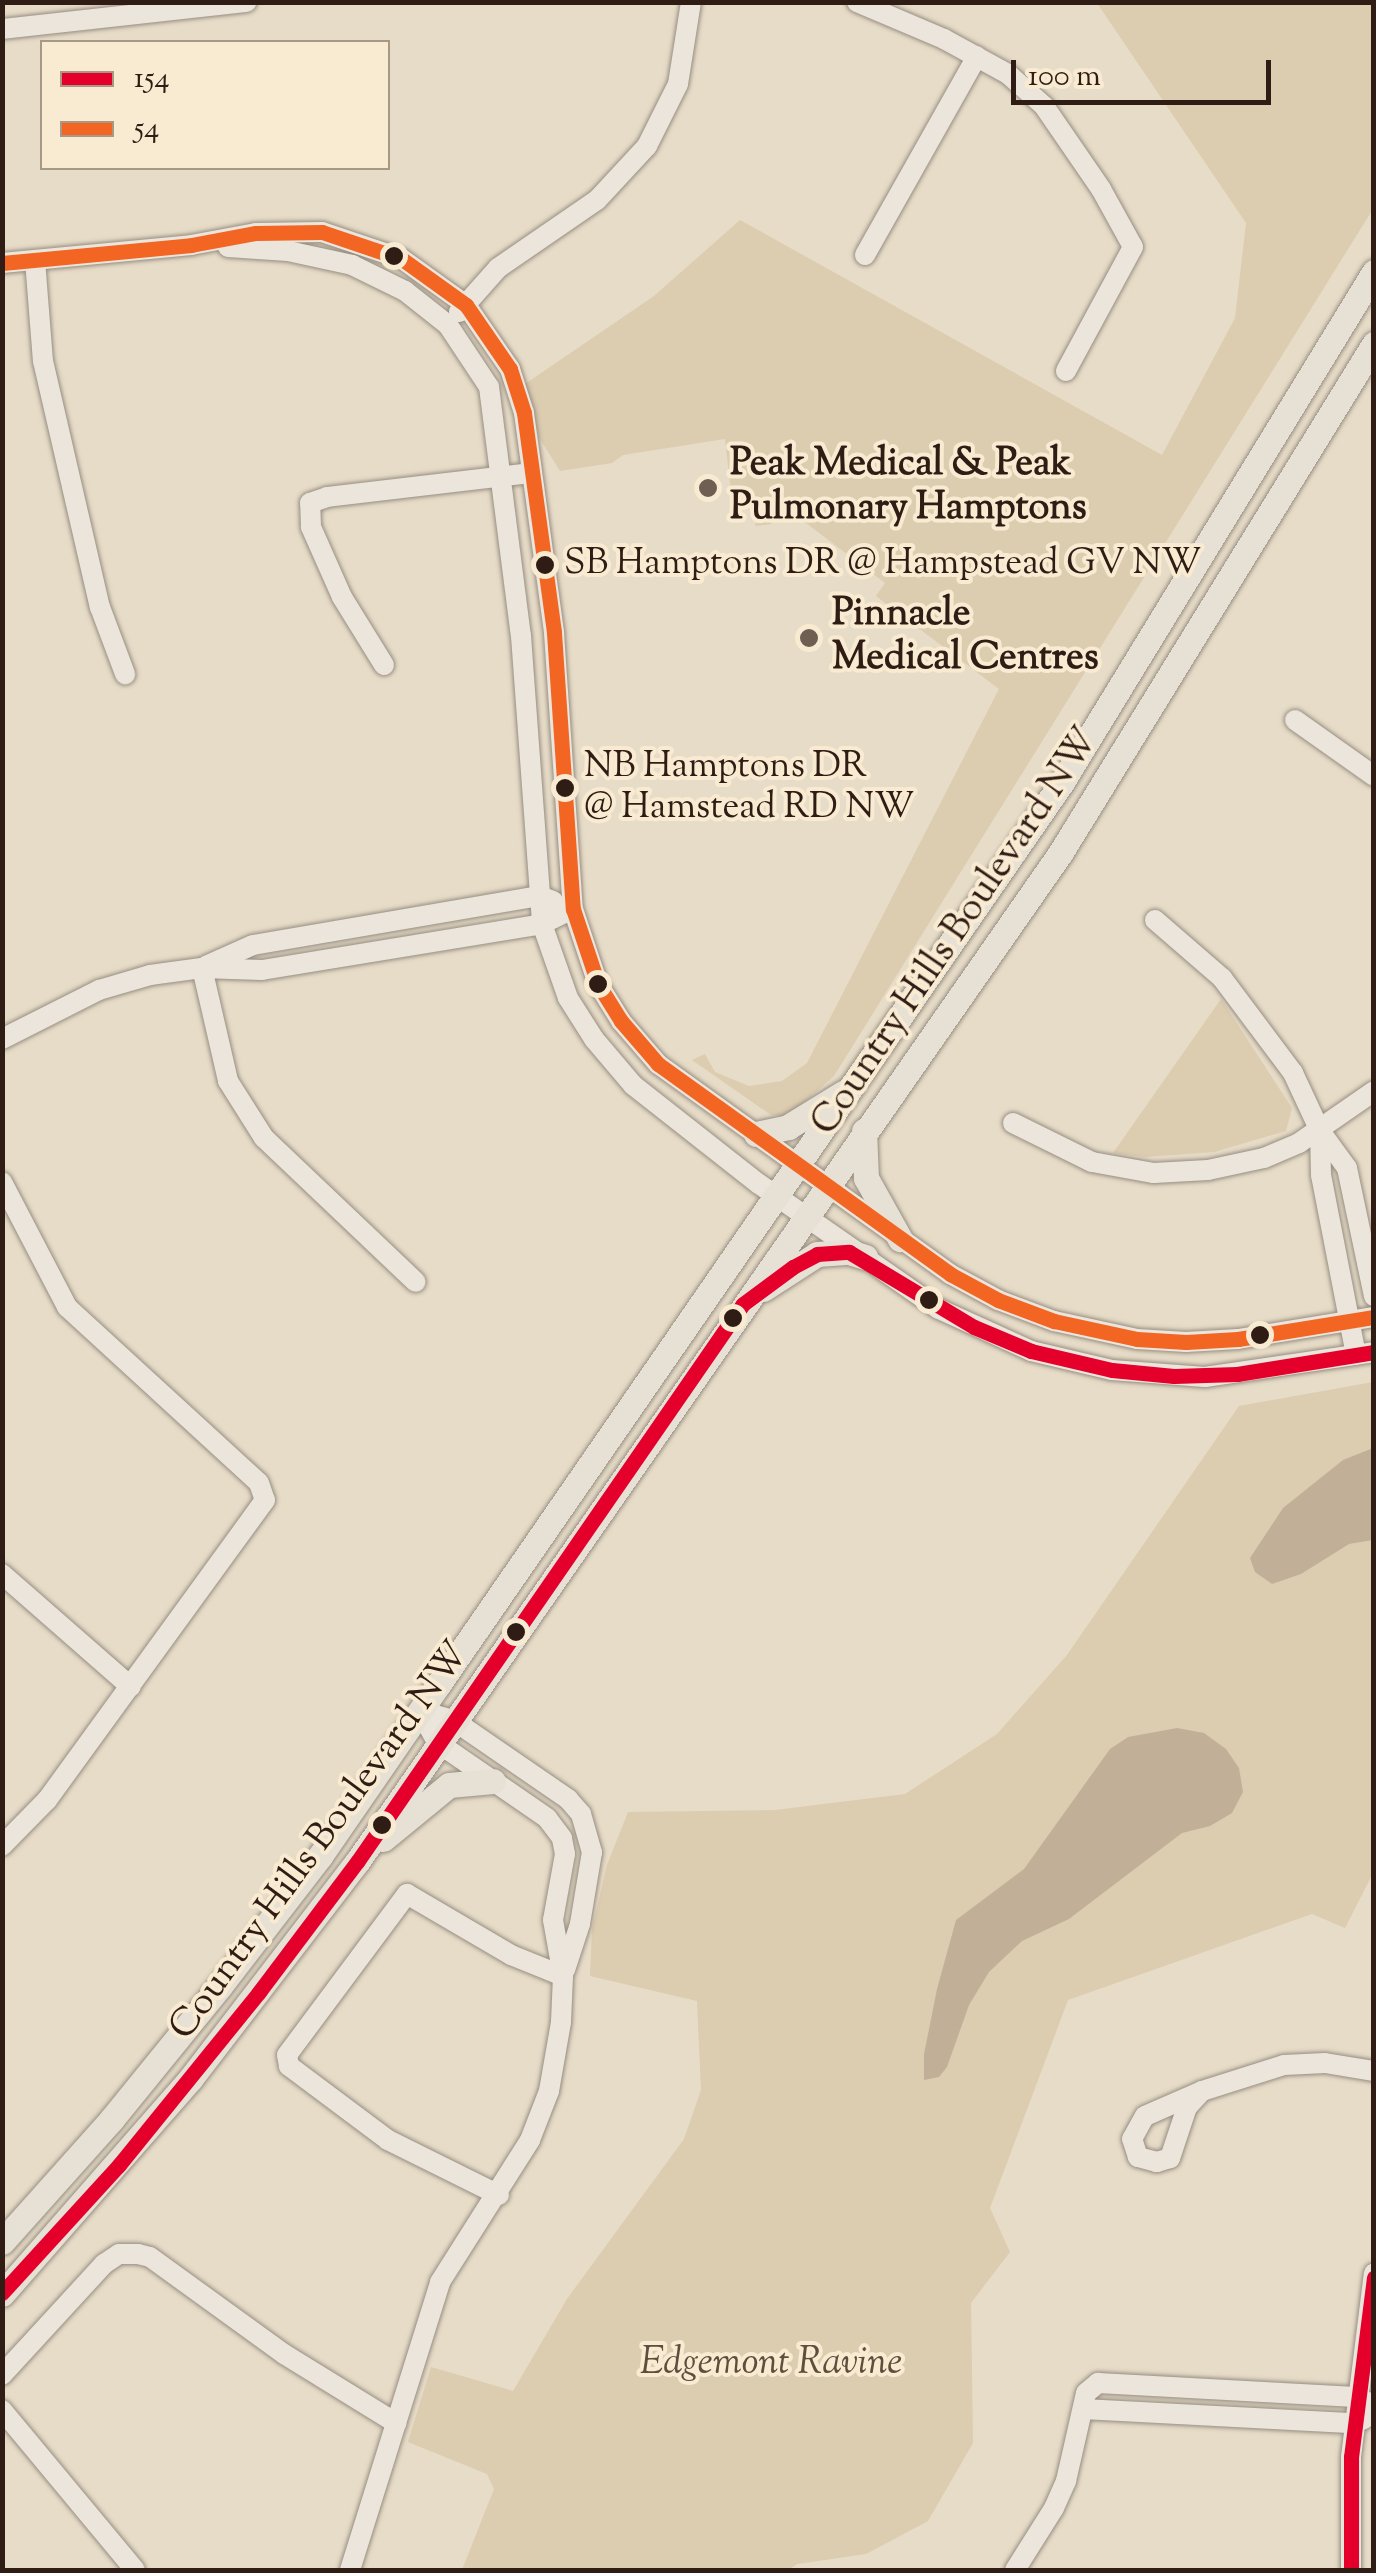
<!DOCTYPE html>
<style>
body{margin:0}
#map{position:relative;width:1376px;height:2573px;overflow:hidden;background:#e7dcc7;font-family:"Sorts Mill Goudy",serif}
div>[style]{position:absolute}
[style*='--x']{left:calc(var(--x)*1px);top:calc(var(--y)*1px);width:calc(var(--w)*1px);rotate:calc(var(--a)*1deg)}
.green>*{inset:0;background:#dcccb0}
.water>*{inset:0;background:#c1b097}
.roads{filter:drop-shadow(0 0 2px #978e82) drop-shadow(0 0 2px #978e82)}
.minor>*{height:20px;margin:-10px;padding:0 10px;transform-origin:10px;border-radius:10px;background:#ebe5db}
.major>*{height:25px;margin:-12.5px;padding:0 12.5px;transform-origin:12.5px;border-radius:12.5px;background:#e7e1d5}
.bus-1>*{height:15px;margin:-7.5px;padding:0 7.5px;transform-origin:7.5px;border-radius:7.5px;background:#e4002b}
.bus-2>*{height:15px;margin:-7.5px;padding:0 7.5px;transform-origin:7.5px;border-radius:7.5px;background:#f26522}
.dots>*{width:28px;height:28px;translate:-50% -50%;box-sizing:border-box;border:5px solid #f8ebd2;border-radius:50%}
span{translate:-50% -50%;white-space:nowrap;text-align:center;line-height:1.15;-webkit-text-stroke:8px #f8ebd2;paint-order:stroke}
.bus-label{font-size:36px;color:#2f1c14}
.left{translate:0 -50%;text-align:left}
.poi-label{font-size:38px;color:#2f1c14;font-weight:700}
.street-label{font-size:38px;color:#2f1c14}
.park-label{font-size:38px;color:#604d3d;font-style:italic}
.frame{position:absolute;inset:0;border:5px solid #2f1c14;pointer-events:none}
.legend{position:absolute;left:40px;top:40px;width:350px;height:130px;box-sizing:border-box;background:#f8ebd2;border:2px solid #a89886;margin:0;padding:12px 18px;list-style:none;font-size:30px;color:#2f1c14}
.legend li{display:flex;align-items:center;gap:20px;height:50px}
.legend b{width:50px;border:2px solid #a89886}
.scale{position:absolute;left:1011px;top:60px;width:260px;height:45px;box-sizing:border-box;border:5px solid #2f1c14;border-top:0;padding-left:12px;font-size:30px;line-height:35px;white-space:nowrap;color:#2f1c14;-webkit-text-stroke:8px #f8ebd2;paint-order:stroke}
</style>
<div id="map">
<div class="green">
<i style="clip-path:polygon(1097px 3px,1373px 3px,1373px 209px,834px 1076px,789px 1116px,771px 1115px,692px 1060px,705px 1054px,715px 1072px,749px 1086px,782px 1081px,807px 1063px,999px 689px,876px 596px,885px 583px,781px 504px,771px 524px,755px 526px,760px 509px,745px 499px,733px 508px,725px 439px,623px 455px,612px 463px,560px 471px,540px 439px,525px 384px,654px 296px,740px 220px,1162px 455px,1235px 318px,1246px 223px)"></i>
<i style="clip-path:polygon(1221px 999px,1292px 1108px,1286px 1131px,1214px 1152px,1145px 1157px,1113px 1153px)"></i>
<i style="clip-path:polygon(1373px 1382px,1373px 1873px,1345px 1928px,1312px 1914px,1068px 2000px,990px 2208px,1010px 2252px,971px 2303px,973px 2443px,928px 2521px,866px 2554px,797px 2564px,788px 2570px,462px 2570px,494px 2489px,487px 2474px,408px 2442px,431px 2367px,513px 2391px,567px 2299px,684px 2139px,701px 2090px,697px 2001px,590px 1976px,592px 1929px,607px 1865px,628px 1812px,775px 1810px,905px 1794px,997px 1734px,1067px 1655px,1239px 1406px)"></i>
</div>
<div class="water">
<i style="clip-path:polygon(1373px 1448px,1373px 1540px,1349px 1544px,1301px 1574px,1272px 1584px,1255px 1572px,1250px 1558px,1283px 1508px,1343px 1460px)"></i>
<i style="clip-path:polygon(1177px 1728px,1204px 1733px,1226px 1749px,1239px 1768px,1243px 1792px,1232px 1813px,1210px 1826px,1182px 1833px,1069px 1919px,1022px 1941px,989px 1972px,969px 2005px,947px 2067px,939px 2077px,924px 2080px,924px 2054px,937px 1989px,956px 1920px,1024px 1869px,1110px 1749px,1128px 1737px)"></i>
</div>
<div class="roads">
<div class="minor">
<i style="--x:857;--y:2;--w:95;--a:23"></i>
<i style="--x:944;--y:39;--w:73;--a:28.7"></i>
<i style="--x:1008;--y:74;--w:48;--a:41.6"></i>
<i style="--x:1044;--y:106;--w:101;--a:55.5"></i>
<i style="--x:1101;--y:189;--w:66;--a:61.1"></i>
<i style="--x:1133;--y:247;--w:141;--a:118.4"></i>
<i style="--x:2;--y:29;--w:246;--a:-6.3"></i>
<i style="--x:228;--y:247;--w:60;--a:3.8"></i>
<i style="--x:288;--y:251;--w:66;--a:12.3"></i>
<i style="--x:352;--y:265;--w:59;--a:26.1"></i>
<i style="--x:405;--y:291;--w:55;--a:38.3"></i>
<i style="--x:448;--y:325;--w:74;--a:56.5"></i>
<i style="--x:489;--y:387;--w:251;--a:82.7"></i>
<i style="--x:521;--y:636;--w:289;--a:85.8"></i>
<i style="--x:542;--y:924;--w:78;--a:70.6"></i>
<i style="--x:568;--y:998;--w:49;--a:57.6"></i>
<i style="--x:594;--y:1039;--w:60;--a:49.7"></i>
<i style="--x:633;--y:1085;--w:160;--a:38.2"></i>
<i style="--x:759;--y:1184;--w:219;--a:34.8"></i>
<i style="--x:939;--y:1309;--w:101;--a:24.5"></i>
<i style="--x:1031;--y:1351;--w:83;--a:13.2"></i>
<i style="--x:1112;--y:1370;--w:93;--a:4.3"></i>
<i style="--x:1205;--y:1377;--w:171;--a:-8.4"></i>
<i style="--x:865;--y:255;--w:228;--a:-60.6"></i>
<i style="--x:35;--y:260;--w:101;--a:85.5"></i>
<i style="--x:43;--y:361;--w:253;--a:77"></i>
<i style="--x:100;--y:607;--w:72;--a:69.5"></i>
<i style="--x:2;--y:263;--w:190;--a:-5.4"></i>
<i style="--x:191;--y:245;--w:66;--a:-10.5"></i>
<i style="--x:256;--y:233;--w:66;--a:-0.9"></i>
<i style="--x:322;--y:232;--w:84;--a:18.6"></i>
<i style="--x:402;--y:259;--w:79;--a:35.7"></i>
<i style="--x:466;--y:305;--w:78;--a:55.5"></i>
<i style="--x:510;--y:369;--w:46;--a:72.3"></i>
<i style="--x:524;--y:413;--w:222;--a:82.2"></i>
<i style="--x:554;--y:633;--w:277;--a:86.1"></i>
<i style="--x:573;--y:909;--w:79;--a:71.6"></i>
<i style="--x:598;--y:984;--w:44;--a:58.1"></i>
<i style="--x:621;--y:1021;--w:57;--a:49.3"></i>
<i style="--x:658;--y:1064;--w:360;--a:35.7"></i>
<i style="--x:950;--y:1274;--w:55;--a:28.4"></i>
<i style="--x:998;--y:1300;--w:60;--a:20.6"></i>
<i style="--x:1054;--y:1321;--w:85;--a:12.2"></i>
<i style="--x:1137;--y:1339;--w:49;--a:3.5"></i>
<i style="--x:1186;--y:1342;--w:52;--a:-3.3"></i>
<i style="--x:1238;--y:1339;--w:138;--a:-9.2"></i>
<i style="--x:459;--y:312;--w:59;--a:-48.4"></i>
<i style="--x:498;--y:268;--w:120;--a:-34.5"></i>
<i style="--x:597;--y:200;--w:74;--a:-47.2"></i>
<i style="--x:647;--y:146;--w:69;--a:-63.4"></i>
<i style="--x:678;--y:84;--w:83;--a:-81"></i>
<i style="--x:384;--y:665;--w:80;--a:-121.7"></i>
<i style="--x:342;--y:597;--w:77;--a:-113.9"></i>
<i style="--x:311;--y:527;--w:24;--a:-92"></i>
<i style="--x:310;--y:503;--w:18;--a:-19"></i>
<i style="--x:327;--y:497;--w:205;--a:-6.7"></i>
<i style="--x:1295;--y:720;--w:97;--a:35.3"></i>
<i style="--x:1155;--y:920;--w:89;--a:40.9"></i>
<i style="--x:1222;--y:978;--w:119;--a:53.2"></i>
<i style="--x:1293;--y:1073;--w:64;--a:65"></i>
<i style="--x:1320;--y:1131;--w:46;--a:53.9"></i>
<i style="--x:1347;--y:1168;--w:131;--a:78.1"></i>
<i style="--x:206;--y:966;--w:51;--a:-24.1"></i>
<i style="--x:253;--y:945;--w:291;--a:-9.7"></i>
<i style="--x:540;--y:896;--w:14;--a:21"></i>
<i style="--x:202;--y:968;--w:116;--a:77"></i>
<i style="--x:228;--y:1081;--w:67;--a:57.7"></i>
<i style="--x:264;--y:1138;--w:209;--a:43.5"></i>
<i style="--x:2;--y:1039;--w:109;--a:-26.8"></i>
<i style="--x:99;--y:990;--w:53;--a:-16.4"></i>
<i style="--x:150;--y:975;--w:52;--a:-7.7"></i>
<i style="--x:202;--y:968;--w:60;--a:1.9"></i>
<i style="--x:262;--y:970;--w:284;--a:-9.3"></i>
<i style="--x:542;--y:924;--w:34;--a:-26"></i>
<i style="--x:1013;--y:1123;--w:88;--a:26.3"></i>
<i style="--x:1092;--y:1162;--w:63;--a:10.1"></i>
<i style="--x:1154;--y:1173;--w:54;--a:-3.2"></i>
<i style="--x:1208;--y:1170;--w:57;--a:-12.1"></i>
<i style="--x:1264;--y:1158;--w:38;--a:-23"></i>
<i style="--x:1299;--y:1143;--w:91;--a:-34.7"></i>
<i style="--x:1320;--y:1131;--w:44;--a:88.7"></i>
<i style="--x:1321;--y:1175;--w:183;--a:79"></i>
<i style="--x:2;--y:1182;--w:141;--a:62.5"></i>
<i style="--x:67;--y:1307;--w:260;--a:42.5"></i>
<i style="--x:259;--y:1483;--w:18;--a:71"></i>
<i style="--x:265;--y:1500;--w:371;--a:126"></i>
<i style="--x:47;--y:1800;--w:64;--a:134.4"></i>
<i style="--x:2;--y:1574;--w:171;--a:41.2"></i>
<i style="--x:420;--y:1711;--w:34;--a:15"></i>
<i style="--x:453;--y:1720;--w:140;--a:34.5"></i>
<i style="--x:568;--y:1799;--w:20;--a:49"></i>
<i style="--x:581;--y:1814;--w:40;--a:74"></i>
<i style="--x:592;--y:1852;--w:73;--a:99.5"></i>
<i style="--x:580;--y:1924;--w:48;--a:108.1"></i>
<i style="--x:1202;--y:2091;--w:22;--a:133"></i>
<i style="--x:1187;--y:2107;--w:54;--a:108.4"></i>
<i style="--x:1170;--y:2158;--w:14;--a:163"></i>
<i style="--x:1157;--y:2162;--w:20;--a:-165"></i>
<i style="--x:1138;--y:2157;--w:19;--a:-108"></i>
<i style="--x:1132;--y:2139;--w:26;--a:-61"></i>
<i style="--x:1145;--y:2116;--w:62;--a:-23.7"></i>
<i style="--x:1202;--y:2091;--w:86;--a:-17.6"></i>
<i style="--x:1284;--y:2065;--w:41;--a:-2.8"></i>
<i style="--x:1325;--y:2063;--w:50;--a:9.3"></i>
<i style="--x:499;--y:2195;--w:124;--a:-153.6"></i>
<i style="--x:388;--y:2140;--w:124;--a:-143.2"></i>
<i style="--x:289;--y:2066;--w:11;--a:-100"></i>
<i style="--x:287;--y:2055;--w:201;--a:-53.3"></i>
<i style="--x:407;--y:1894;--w:121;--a:30.4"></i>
<i style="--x:511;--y:1955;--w:56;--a:22"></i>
<i style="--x:2;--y:2375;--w:151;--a:-47.4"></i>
<i style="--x:104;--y:2264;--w:18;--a:-34"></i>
<i style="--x:119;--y:2254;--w:19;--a:0"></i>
<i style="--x:138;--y:2254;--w:12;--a:14"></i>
<i style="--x:150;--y:2257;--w:165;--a:35.9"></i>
<i style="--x:284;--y:2354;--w:132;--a:31.6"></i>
<i style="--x:1083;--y:2409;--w:271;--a:3"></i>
<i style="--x:1354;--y:2423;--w:11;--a:-22"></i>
<i style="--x:2;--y:2410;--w:208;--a:50.3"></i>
<i style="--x:350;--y:2570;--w:302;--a:-72.6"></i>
<i style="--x:440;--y:2282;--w:168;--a:-57.6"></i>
<i style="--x:530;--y:2140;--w:53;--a:-68.8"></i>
<i style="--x:549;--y:2091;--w:70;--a:-80.1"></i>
<i style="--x:561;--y:2022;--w:46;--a:-87.5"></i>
<i style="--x:563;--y:1976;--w:57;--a:-100.1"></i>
<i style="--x:553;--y:1920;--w:67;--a:-79.7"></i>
<i style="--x:565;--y:1854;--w:16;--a:-101"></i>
<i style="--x:562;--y:1838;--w:25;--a:-127"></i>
<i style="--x:547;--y:1818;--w:134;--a:-145.4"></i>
<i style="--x:437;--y:1742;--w:35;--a:-119"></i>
<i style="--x:1015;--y:2570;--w:73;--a:-57.8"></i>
<i style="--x:1054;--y:2508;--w:30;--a:-66"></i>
<i style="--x:1066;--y:2481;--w:90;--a:-77.2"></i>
<i style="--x:1086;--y:2393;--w:16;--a:-40"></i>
<i style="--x:1098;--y:2383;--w:258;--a:3.1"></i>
<i style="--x:1356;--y:2397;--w:20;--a:24"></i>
<i style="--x:1351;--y:2570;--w:113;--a:-90"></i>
<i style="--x:1351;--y:2457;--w:185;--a:-82.9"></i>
</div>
<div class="major">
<i style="--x:864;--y:1131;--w:47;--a:87.6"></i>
<i style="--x:866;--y:1178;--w:70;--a:60.9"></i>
<i style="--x:756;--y:1134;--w:33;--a:-12"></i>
<i style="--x:788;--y:1127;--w:65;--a:-31.7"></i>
<i style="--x:763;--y:1289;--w:64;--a:-32.9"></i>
<i style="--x:817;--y:1254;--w:32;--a:-4"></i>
<i style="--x:849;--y:1252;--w:17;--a:17"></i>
<i style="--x:383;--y:1839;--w:85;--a:-39.3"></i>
<i style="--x:449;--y:1785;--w:44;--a:-5.2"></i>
<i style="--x:2;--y:2242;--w:164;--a:-48.2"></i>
<i style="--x:111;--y:2120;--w:173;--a:-50.9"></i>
<i style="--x:220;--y:1986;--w:164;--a:-52.4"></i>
<i style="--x:320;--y:1856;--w:208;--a:-55.4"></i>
<i style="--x:438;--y:1685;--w:1098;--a:-55.35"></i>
<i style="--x:1062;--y:782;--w:598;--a:-58.54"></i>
<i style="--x:2;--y:2294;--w:287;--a:-48.8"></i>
<i style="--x:191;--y:2078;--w:272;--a:-52.5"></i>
<i style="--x:357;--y:1862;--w:1231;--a:-55.12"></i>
<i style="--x:1061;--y:852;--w:597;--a:-58.36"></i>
</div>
</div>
<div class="bus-1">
<i style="--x:2;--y:2293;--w:173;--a:-47.6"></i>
<i style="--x:119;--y:2165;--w:223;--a:-51"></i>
<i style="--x:259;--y:1992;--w:163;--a:-53"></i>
<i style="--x:357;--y:1862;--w:678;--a:-55.33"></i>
<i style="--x:743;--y:1304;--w:62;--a:-36.5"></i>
<i style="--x:793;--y:1267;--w:27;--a:-28"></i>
<i style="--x:817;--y:1254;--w:32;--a:-4"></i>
<i style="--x:849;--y:1252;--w:146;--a:31"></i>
<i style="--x:974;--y:1327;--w:62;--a:22.8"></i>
<i style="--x:1031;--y:1351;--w:83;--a:13.2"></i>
<i style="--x:1112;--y:1370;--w:62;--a:5.5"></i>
<i style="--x:1174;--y:1376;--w:63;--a:-1.8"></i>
<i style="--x:1237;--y:1374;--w:139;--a:-9.1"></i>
<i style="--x:1351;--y:2570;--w:113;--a:-90"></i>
<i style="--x:1351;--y:2457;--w:181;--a:-82.7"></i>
</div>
<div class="bus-2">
<i style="--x:2;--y:263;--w:190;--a:-5.4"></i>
<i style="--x:191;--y:245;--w:66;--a:-10.5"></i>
<i style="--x:256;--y:233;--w:66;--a:-0.9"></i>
<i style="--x:322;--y:232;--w:84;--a:18.6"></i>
<i style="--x:402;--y:259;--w:79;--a:35.7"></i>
<i style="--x:466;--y:305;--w:78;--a:55.5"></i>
<i style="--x:510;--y:369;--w:46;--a:72.3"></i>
<i style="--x:524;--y:413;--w:222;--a:82.2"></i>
<i style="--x:554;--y:633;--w:277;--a:86.1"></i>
<i style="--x:573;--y:909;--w:79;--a:71.6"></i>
<i style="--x:598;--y:984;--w:44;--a:58.1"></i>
<i style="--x:621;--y:1021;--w:57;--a:49.3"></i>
<i style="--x:658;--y:1064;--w:360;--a:35.7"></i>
<i style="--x:950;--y:1274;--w:55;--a:28.4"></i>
<i style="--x:998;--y:1300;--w:60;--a:20.6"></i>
<i style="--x:1054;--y:1321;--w:85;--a:12.2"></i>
<i style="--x:1137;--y:1339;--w:49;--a:3.5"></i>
<i style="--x:1186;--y:1342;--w:52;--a:-3.3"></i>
<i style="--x:1238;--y:1339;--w:138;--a:-9.2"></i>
</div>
<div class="dots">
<i style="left:394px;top:256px;background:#2f1c14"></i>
<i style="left:708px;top:488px;background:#6f5f53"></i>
<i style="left:545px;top:565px;background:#2f1c14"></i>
<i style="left:809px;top:638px;background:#6f5f53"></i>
<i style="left:565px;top:788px;background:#2f1c14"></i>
<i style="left:598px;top:984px;background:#2f1c14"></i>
<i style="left:929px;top:1300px;background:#2f1c14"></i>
<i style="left:733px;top:1318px;background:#2f1c14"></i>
<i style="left:1260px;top:1335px;background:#2f1c14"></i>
<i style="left:516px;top:1632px;background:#2f1c14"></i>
<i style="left:382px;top:1825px;background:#2f1c14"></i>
</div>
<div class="bus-label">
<span class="left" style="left:564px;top:565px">SB Hamptons DR @ Hampstead GV NW</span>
<span class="left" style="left:584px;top:788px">NB Hamptons DR<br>@ Hamstead RD NW</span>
</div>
<div class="poi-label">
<span class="left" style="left:730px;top:488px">Peak Medical &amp; Peak<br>Pulmonary Hamptons</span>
<span class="left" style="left:832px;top:638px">Pinnacle<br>Medical Centres</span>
</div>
<div class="street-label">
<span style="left:957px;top:933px;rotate:-56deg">Country Hills Boulevard NW</span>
<span style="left:321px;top:1842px;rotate:-54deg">Country Hills Boulevard NW</span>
</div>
<div class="park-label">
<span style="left:771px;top:2365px">Edgemont Ravine</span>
</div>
<div class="frame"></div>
<ul class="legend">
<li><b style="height:12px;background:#e4002b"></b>154</li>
<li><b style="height:12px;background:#f26522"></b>54</li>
</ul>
<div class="scale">100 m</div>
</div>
